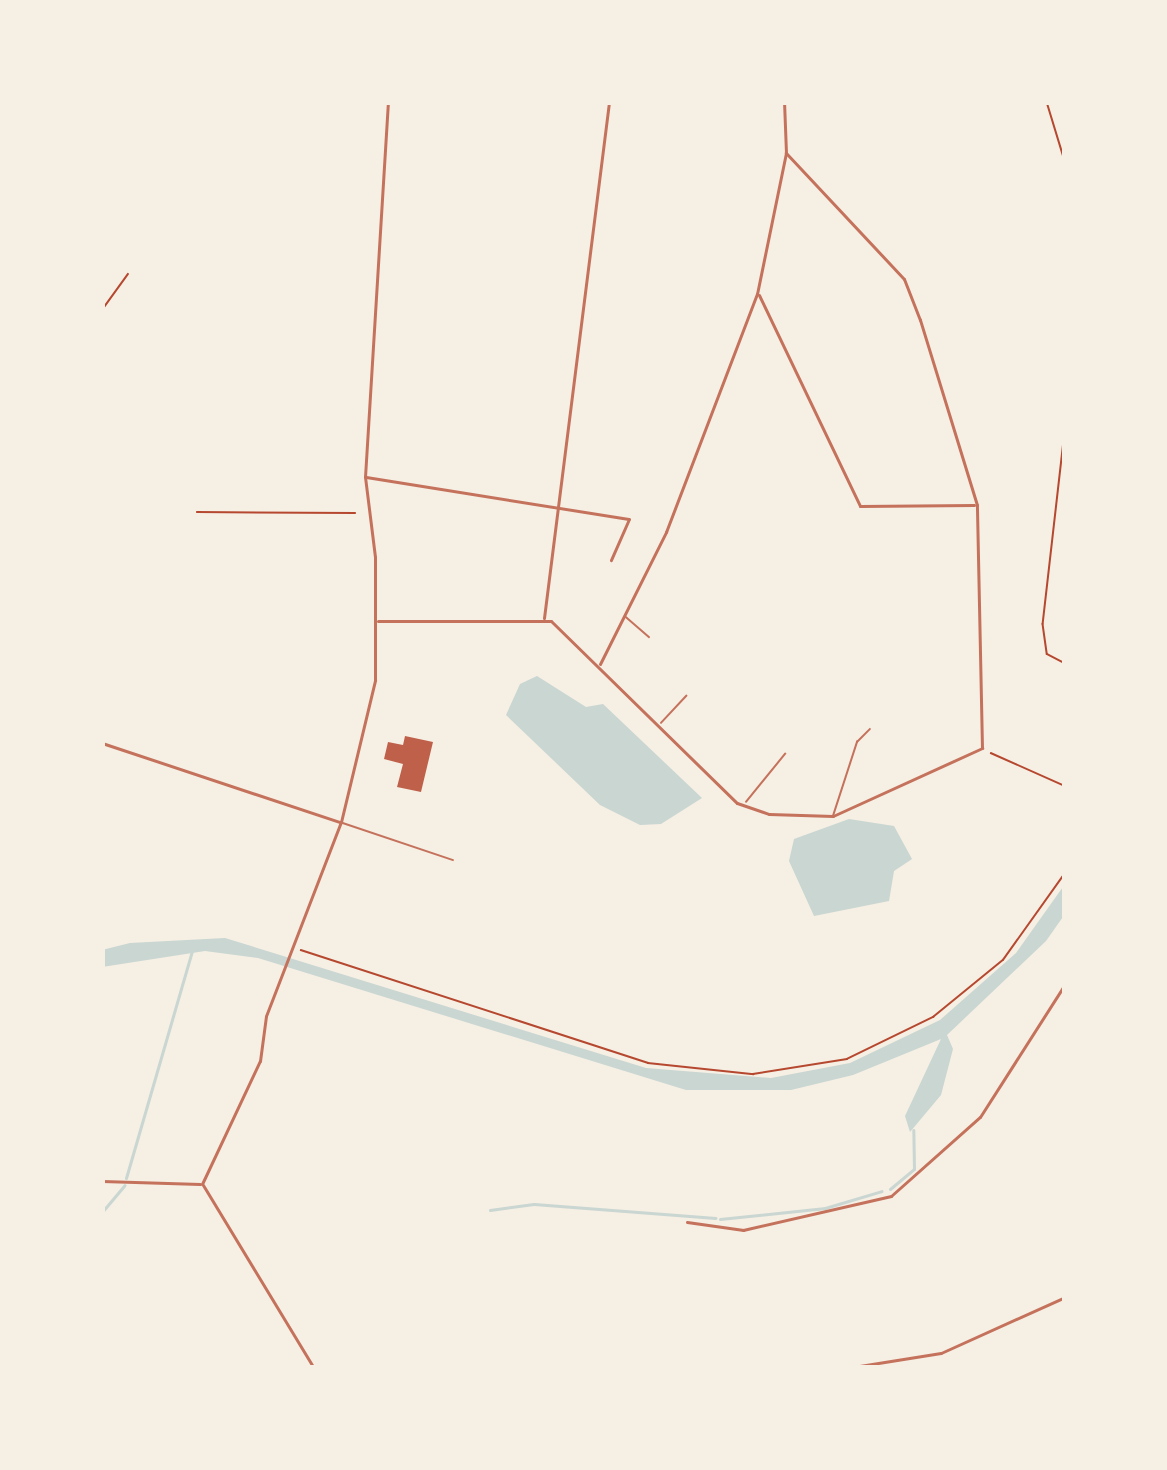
<!DOCTYPE html>
<style>
body{margin:0}
#map{position:relative;width:1167px;height:1470px;overflow:hidden;background:#f6efe4;font-family:Lato,sans-serif}
div>[style]{position:absolute}
[style*='--x']{left:calc(var(--x)*1px);top:calc(var(--y)*1px);width:calc(var(--w)*1px);rotate:calc(var(--a)*1deg)}
.water>*{inset:0;background:#c9d6d2}
.stream>*{height:3px;margin:-1.5px;padding:0 1.5px;transform-origin:1.5px;border-radius:1.5px;background:#c9d6d2}
.building>*{inset:0;background:#bf614a}
.path>*{height:1.5px;margin:-0.75px;padding:0 0.75px;transform-origin:0.75px;border-radius:0.75px;background:#b5482f}
.service>*{height:1.5px;margin:-0.75px;padding:0 0.75px;transform-origin:0.75px;border-radius:0.75px;background:#c5725c}
.minor>*{height:3px;margin:-1.5px;padding:0 1.5px;transform-origin:1.5px;border-radius:1.5px;background:#c5725c}
span{translate:-50% -50%;white-space:nowrap;text-align:center;line-height:1.15;-webkit-text-stroke:9px #f6efe4;paint-order:stroke}
.frame{position:absolute;inset:0;border:105px solid #f6efe4;pointer-events:none}
</style>
<div id="map">
<div class="water">
<i style="clip-path:polygon(537px 676px,586px 707px,603px 704px,702px 798px,661px 824px,640px 825px,600px 805px,506px 715px,520px 684px)"></i>
<i style="clip-path:polygon(849px 819px,894px 826px,912px 859px,894px 871px,889px 901px,814px 916px,789px 861px,794px 839px)"></i>
<i style="clip-path:polygon(1065px 884px,1065px 914px,1046px 941px,947px 1035px,953px 1049px,941px 1095px,910px 1132px,905px 1116px,941px 1039px,853px 1075px,791px 1090px,686px 1090px,258px 958px,205px 951px,102px 967px,102px 950px,130px 943px,225px 938px,646px 1068px,771px 1078px,850px 1063px,940px 1020px,1016px 953px)"></i>
</div>
<div class="stream">
<i style="--x:126;--y:1178;--w:236;--a:-73.8"></i>
<i style="--x:890;--y:1189;--w:31;--a:-40"></i>
<i style="--x:914;--y:1169;--w:39;--a:-91"></i>
<i style="--x:490;--y:1210;--w:44;--a:-7.8"></i>
<i style="--x:534;--y:1204;--w:182;--a:4.4"></i>
<i style="--x:102;--y:1212;--w:35;--a:-50"></i>
<i style="--x:720;--y:1219;--w:106;--a:-6"></i>
<i style="--x:825;--y:1208;--w:59;--a:-16.6"></i>
</div>
<div class="building">
<i style="clip-path:polygon(405px 736px,433px 742px,421px 792px,397px 787px,403px 764px,384px 759px,388px 742px,403px 745px)"></i>
</div>
<div class="path">
<i style="--x:1047;--y:102;--w:62;--a:73"></i>
<i style="--x:102;--y:310;--w:44;--a:-54.2"></i>
<i style="--x:1065;--y:432;--w:193;--a:96.5"></i>
<i style="--x:1043;--y:624;--w:30;--a:82"></i>
<i style="--x:1047;--y:654;--w:20;--a:27"></i>
<i style="--x:197;--y:512;--w:158;--a:0.4"></i>
<i style="--x:991;--y:753;--w:81;--a:24"></i>
<i style="--x:301;--y:950;--w:365;--a:18"></i>
<i style="--x:648;--y:1063;--w:106;--a:6"></i>
<i style="--x:753;--y:1074;--w:95;--a:-9.1"></i>
<i style="--x:847;--y:1059;--w:96;--a:-26"></i>
<i style="--x:933;--y:1017;--w:90;--a:-39.2"></i>
<i style="--x:1003;--y:960;--w:107;--a:-54.5"></i>
</div>
<div class="service">
<i style="--x:625;--y:616;--w:32;--a:41"></i>
<i style="--x:661;--y:723;--w:37;--a:-47"></i>
<i style="--x:746;--y:802;--w:62;--a:-50.9"></i>
<i style="--x:833;--y:816;--w:78;--a:-72"></i>
<i style="--x:857;--y:742;--w:18;--a:-45"></i>
<i style="--x:343;--y:823;--w:116;--a:18.6"></i>
</div>
<div class="minor">
<i style="--x:759;--y:295;--w:234;--a:64.4"></i>
<i style="--x:860;--y:506;--w:114;--a:-0.5"></i>
<i style="--x:366;--y:477;--w:266;--a:9.1"></i>
<i style="--x:629;--y:519;--w:45;--a:113.7"></i>
<i style="--x:544;--y:618;--w:520;--a:-82.82"></i>
<i style="--x:378;--y:621;--w:173;--a:0"></i>
<i style="--x:551;--y:621;--w:260;--a:44.4"></i>
<i style="--x:737;--y:803;--w:34;--a:19"></i>
<i style="--x:769;--y:814;--w:64;--a:1.8"></i>
<i style="--x:833;--y:816;--w:164;--a:-24.5"></i>
<i style="--x:982;--y:748;--w:243;--a:-91.2"></i>
<i style="--x:977;--y:505;--w:194;--a:-107.1"></i>
<i style="--x:920;--y:320;--w:44;--a:-111.3"></i>
<i style="--x:904;--y:279;--w:173;--a:-133.1"></i>
<i style="--x:600;--y:664;--w:148;--a:-63.4"></i>
<i style="--x:666;--y:532;--w:255;--a:-69.1"></i>
<i style="--x:757;--y:294;--w:144;--a:-78.4"></i>
<i style="--x:786;--y:153;--w:51;--a:-92.2"></i>
<i style="--x:102;--y:743;--w:250;--a:18.4"></i>
<i style="--x:102;--y:1181;--w:98;--a:1.8"></i>
<i style="--x:202;--y:1184;--w:136;--a:-64.8"></i>
<i style="--x:260;--y:1061;--w:45;--a:-82.4"></i>
<i style="--x:266;--y:1016;--w:208;--a:-68.9"></i>
<i style="--x:341;--y:822;--w:146;--a:-76.5"></i>
<i style="--x:375;--y:680;--w:123;--a:-90"></i>
<i style="--x:375;--y:557;--w:81;--a:-97.1"></i>
<i style="--x:365;--y:477;--w:376;--a:-86.5"></i>
<i style="--x:203;--y:1185;--w:214;--a:58.8"></i>
<i style="--x:687;--y:1222;--w:57;--a:8.1"></i>
<i style="--x:743;--y:1230;--w:152;--a:-12.9"></i>
<i style="--x:891;--y:1196;--w:119;--a:-41.6"></i>
<i style="--x:980;--y:1117;--w:158;--a:-57.4"></i>
<i style="--x:847;--y:1368;--w:95;--a:-9.1"></i>
<i style="--x:941;--y:1353;--w:136;--a:-24.3"></i>
</div>
<div class="frame"></div>
</div>
